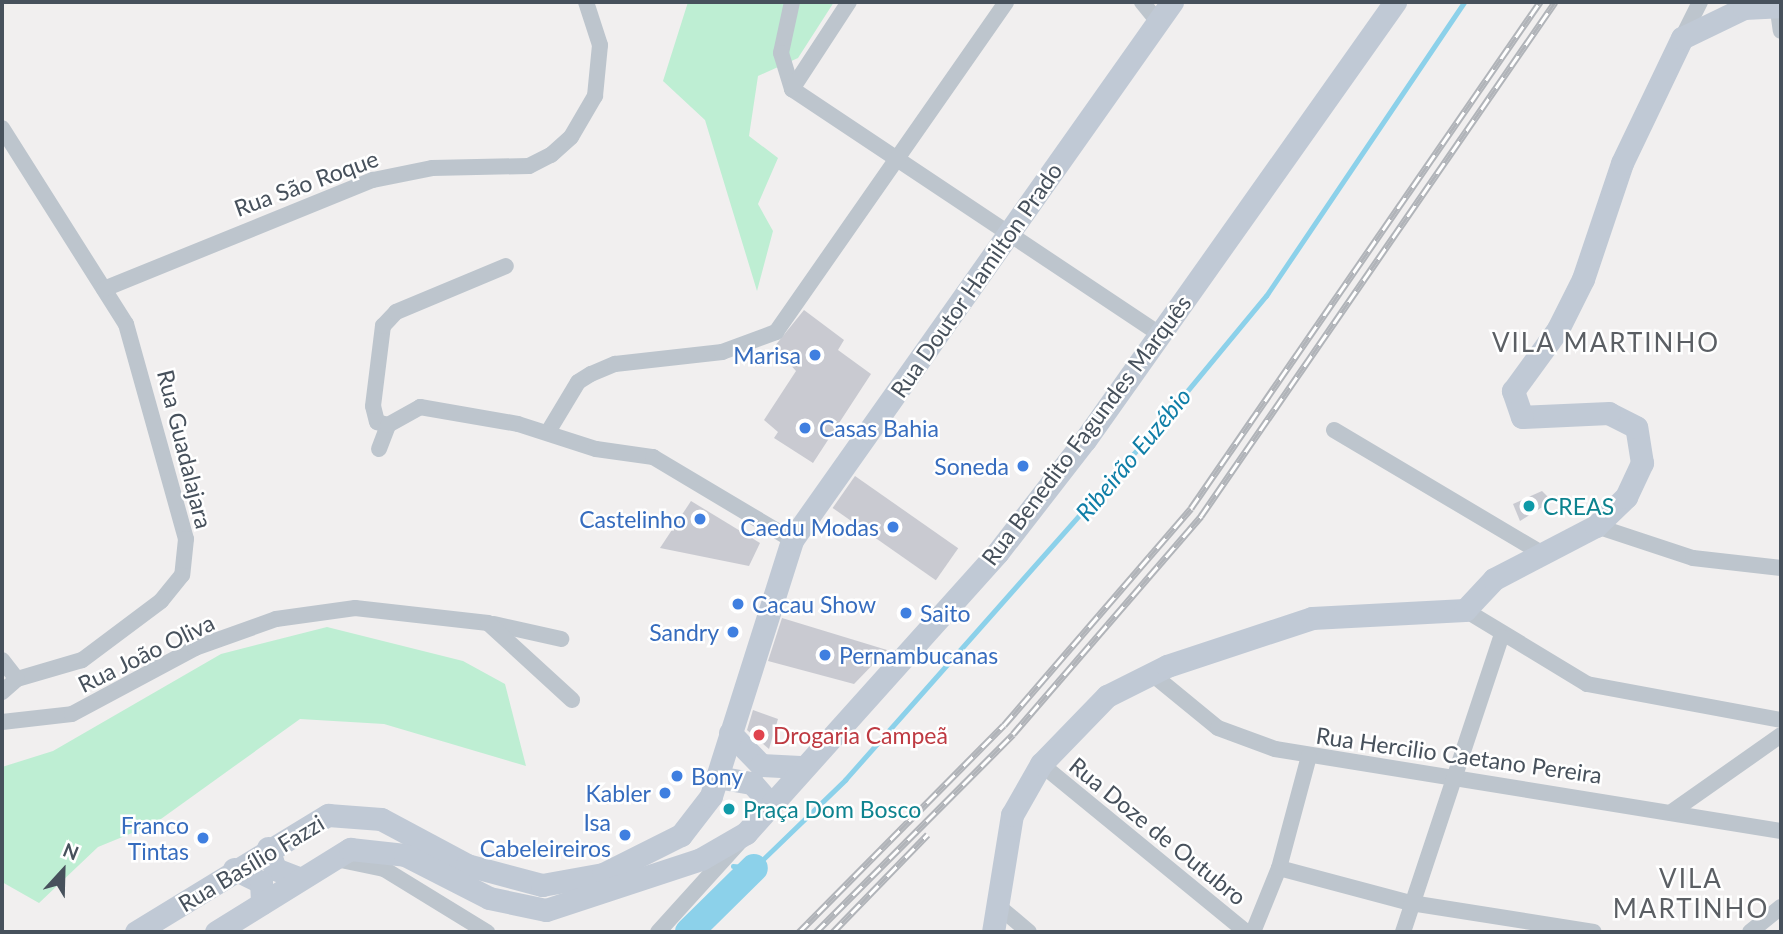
<!DOCTYPE html>
<meta charset="utf-8">
<style>
body{margin:0}
#map{position:relative;width:1783px;height:934px;overflow:hidden;background:#f1efef;font-family:Lato,sans-serif}
div>[style]{position:absolute}
[style*='--x']{left:calc(var(--x)*1px);top:calc(var(--y)*1px);width:calc(var(--w)*1px);rotate:calc(var(--a)*1deg)}
.green>*{inset:0;background:#beeed3}
.stream>*{height:4.5px;margin:-2.25px;padding:0 2.25px;transform-origin:2.25px;border-radius:2.25px;background:#8cd1ea}
.river>*{height:28px;margin:-14px;padding:0 14px;transform-origin:14px;border-radius:14px;background:#8cd1ea}
.building>*{inset:0;background:#c9cad1;transform-origin:0 0}
.minor>*{height:16px;margin:-8px;padding:0 8px;transform-origin:8px;border-radius:8px;background:#bdc5cd}
.secondary>*{height:23px;margin:-11.5px;padding:0 11.5px;transform-origin:11.5px;border-radius:11.5px;background:#c0c9d5}
.rail>*{height:7px;margin-top:-3.5px;transform-origin:0;background:repeating-linear-gradient(90deg,#fff 0 13px,#b1b4b9 0 26px);box-sizing:border-box;border-block:2px solid #b1b4b9}
.dots>*{width:19px;height:19px;translate:-50% -50%;box-sizing:border-box;border:4px solid #fff;border-radius:50%}
span{translate:-50% -50%;white-space:nowrap;text-align:center;line-height:1.15;-webkit-text-stroke:5px #fff;paint-order:stroke}
.street-label{font-size:23px;color:#47515c}
.shop-label{font-size:23px;color:#366cbe}
.right{translate:-100% -50%;text-align:right}
.left{translate:0 -50%;text-align:left}
.culture-label{font-size:23px;color:#0d838f}
.health-label{font-size:23px;color:#be3a42}
.water-label{font-size:24px;color:#0f7ea7;font-style:italic}
.quarter-label{font-size:26px;color:#5b5f64;letter-spacing:2px}
.frame{position:absolute;inset:0;border:4px solid #47515c;pointer-events:none}
.north{position:absolute;left:28px;top:836px;width:70px;height:70px;-webkit-text-stroke:5px #fff;paint-order:stroke;rotate:22deg;font-size:19px;font-weight:700;line-height:28px;text-align:center;color:#47515c}
.north::after{content:'';display:block;margin:auto;width:24px;height:32px;background:#47515c;clip-path:polygon(50% 0,100% 100%,50% 72%,0 100%)}
</style>
<div id="map">
<div class="green">
<i style="clip-path:polygon(688px 2px,834px 2px,798px 58px,758px 76px,749px 136px,778px 158px,758px 204px,773px 231px,757px 291px,705px 120px,663px 81px)"></i>
<i style="clip-path:polygon(327px 627px,463px 661px,505px 684px,526px 766px,384px 724px,300px 719px,154px 824px,98px 847px,39px 903px,2px 882px,2px 767px,53px 751px,221px 654px)"></i>
</div>
<div class="stream">
<i style="--x:733;--y:866;--w:21;--a:5"></i>
<i style="--x:754;--y:868;--w:127;--a:-44"></i>
<i style="--x:845;--y:780;--w:468;--a:-48.5"></i>
<i style="--x:1155;--y:430;--w:174;--a:-50.4"></i>
<i style="--x:1266;--y:296;--w:354;--a:-56"></i>
</div>
<div class="river">
<i style="--x:689;--y:932;--w:91;--a:-44.6"></i>
</div>
<div class="building">
<i style="clip-path:polygon(804px 310px,844px 340px,838px 350px,871px 374px,813px 463px,774px 438px,778px 432px,764px 420px,796px 371px,774px 347px)"></i>
<i style="left:855px;top:476px;width:126px;height:39px;rotate:35deg"></i>
<i style="clip-path:polygon(1542px 491px,1552px 501px,1520px 521px,1513px 504px)"></i>
<i style="clip-path:polygon(691px 501px,760px 543px,749px 566px,660px 548px)"></i>
<i style="clip-path:polygon(782px 618px,887px 650px,854px 684px,768px 661px)"></i>
<i style="clip-path:polygon(753px 710px,778px 719px,769px 749px,747px 730px)"></i>
</div>
<div class="minor">
<i style="--x:792;--y:2;--w:52;--a:102.2"></i>
<i style="--x:781;--y:53;--w:38;--a:73"></i>
<i style="--x:1142;--y:2;--w:21;--a:51"></i>
<i style="--x:1777;--y:4;--w:27;--a:82"></i>
<i style="--x:1682;--y:38;--w:40;--a:-63.4"></i>
<i style="--x:792;--y:89;--w:441;--a:33.7"></i>
<i style="--x:792;--y:89;--w:104;--a:-56.8"></i>
<i style="--x:2;--y:128;--w:232;--a:57.7"></i>
<i style="--x:126;--y:324;--w:223;--a:74.4"></i>
<i style="--x:186;--y:539;--w:36;--a:96"></i>
<i style="--x:182;--y:575;--w:33;--a:129"></i>
<i style="--x:161;--y:601;--w:99;--a:143.2"></i>
<i style="--x:82;--y:660;--w:68;--a:163.7"></i>
<i style="--x:17;--y:679;--w:20;--a:139"></i>
<i style="--x:104;--y:289;--w:290;--a:-22.1"></i>
<i style="--x:373;--y:180;--w:60;--a:-11.5"></i>
<i style="--x:432;--y:168;--w:97;--a:-1.2"></i>
<i style="--x:529;--y:166;--w:25;--a:-27"></i>
<i style="--x:551;--y:155;--w:27;--a:-42"></i>
<i style="--x:571;--y:137;--w:48;--a:-59.7"></i>
<i style="--x:595;--y:96;--w:51;--a:-84.4"></i>
<i style="--x:600;--y:45;--w:45;--a:-108"></i>
<i style="--x:388;--y:425;--w:11;--a:-165"></i>
<i style="--x:377;--y:422;--w:16;--a:-104"></i>
<i style="--x:373;--y:406;--w:81;--a:-82.9"></i>
<i style="--x:383;--y:326;--w:19;--a:-47"></i>
<i style="--x:396;--y:312;--w:119;--a:-22.7"></i>
<i style="--x:1334;--y:430;--w:237;--a:30.7"></i>
<i style="--x:548;--y:432;--w:58;--a:-59"></i>
<i style="--x:578;--y:382;--w:15;--a:-32"></i>
<i style="--x:591;--y:374;--w:26;--a:-23"></i>
<i style="--x:615;--y:364;--w:108;--a:-6.4"></i>
<i style="--x:722;--y:352;--w:58;--a:-20.3"></i>
<i style="--x:776;--y:332;--w:402;--a:-55.1"></i>
<i style="--x:379;--y:449;--w:26;--a:-69"></i>
<i style="--x:388;--y:425;--w:37;--a:-29"></i>
<i style="--x:420;--y:407;--w:99;--a:9.8"></i>
<i style="--x:518;--y:424;--w:82;--a:17.8"></i>
<i style="--x:596;--y:449;--w:58;--a:8"></i>
<i style="--x:653;--y:457;--w:162;--a:30.8"></i>
<i style="--x:1596;--y:526;--w:102;--a:18.3"></i>
<i style="--x:1693;--y:558;--w:89;--a:6.5"></i>
<i style="--x:1465;--y:610;--w:143;--a:31.2"></i>
<i style="--x:1587;--y:684;--w:197;--a:10.5"></i>
<i style="--x:494;--y:624;--w:69;--a:12.6"></i>
<i style="--x:2;--y:660;--w:24;--a:52"></i>
<i style="--x:1152;--y:674;--w:85;--a:39.3"></i>
<i style="--x:1218;--y:728;--w:61;--a:20.2"></i>
<i style="--x:1275;--y:749;--w:513;--a:9.21"></i>
<i style="--x:2;--y:722;--w:70;--a:-6.5"></i>
<i style="--x:72;--y:714;--w:140;--a:-28.2"></i>
<i style="--x:195;--y:648;--w:86;--a:-19.7"></i>
<i style="--x:276;--y:619;--w:80;--a:-7.9"></i>
<i style="--x:355;--y:608;--w:134;--a:6.4"></i>
<i style="--x:488;--y:623;--w:114;--a:42.5"></i>
<i style="--x:1041;--y:764;--w:265;--a:39.3"></i>
<i style="--x:1673;--y:811;--w:132;--a:-35.1"></i>
<i style="--x:336;--y:859;--w:49;--a:11.8"></i>
<i style="--x:384;--y:869;--w:121;--a:31.5"></i>
<i style="--x:1279;--y:868;--w:137;--a:14.9"></i>
<i style="--x:1411;--y:903;--w:185;--a:9"></i>
<i style="--x:997;--y:905;--w:42;--a:40.2"></i>
<i style="--x:658;--y:932;--w:130;--a:-47.8"></i>
<i style="--x:1253;--y:932;--w:69;--a:-67.9"></i>
<i style="--x:1279;--y:868;--w:116;--a:-75"></i>
<i style="--x:1403;--y:932;--w:311;--a:-71.6"></i>
<i style="--x:1750;--y:932;--w:40;--a:-39"></i>
</div>
<div class="secondary">
<i style="--x:730;--y:733;--w:45;--a:45.9"></i>
<i style="--x:761;--y:765;--w:39;--a:3"></i>
<i style="--x:717;--y:777;--w:36;--a:10"></i>
<i style="--x:752;--y:783;--w:29;--a:49"></i>
<i style="--x:268;--y:848;--w:22;--a:72"></i>
<i style="--x:275;--y:869;--w:25;--a:21"></i>
<i style="--x:234;--y:869;--w:30;--a:26"></i>
<i style="--x:261;--y:882;--w:21;--a:87"></i>
<i style="--x:136;--y:932;--w:225;--a:-31.4"></i>
<i style="--x:328;--y:815;--w:53;--a:4.3"></i>
<i style="--x:381;--y:819;--w:98;--a:28.1"></i>
<i style="--x:467;--y:865;--w:78;--a:14.9"></i>
<i style="--x:542;--y:885;--w:62;--a:-10.2"></i>
<i style="--x:603;--y:874;--w:87;--a:-26.6"></i>
<i style="--x:681;--y:835;--w:49;--a:-52.4"></i>
<i style="--x:711;--y:796;--w:269;--a:-72.4"></i>
<i style="--x:792;--y:540;--w:659;--a:-54.77"></i>
<i style="--x:216;--y:932;--w:158;--a:-31.8"></i>
<i style="--x:350;--y:849;--w:55;--a:6.2"></i>
<i style="--x:405;--y:855;--w:94;--a:27.1"></i>
<i style="--x:489;--y:898;--w:58;--a:11.9"></i>
<i style="--x:546;--y:910;--w:163;--a:-18.2"></i>
<i style="--x:701;--y:859;--w:52;--a:-30"></i>
<i style="--x:746;--y:833;--w:377;--a:-48.1"></i>
<i style="--x:998;--y:552;--w:142;--a:-52.2"></i>
<i style="--x:1085;--y:440;--w:537;--a:-54.71"></i>
<i style="--x:993;--y:932;--w:119;--a:-80.8"></i>
<i style="--x:1012;--y:815;--w:59;--a:-60.4"></i>
<i style="--x:1041;--y:764;--w:95;--a:-45.9"></i>
<i style="--x:1107;--y:696;--w:67;--a:-26.6"></i>
<i style="--x:1167;--y:666;--w:153;--a:-18.3"></i>
<i style="--x:1312;--y:618;--w:153;--a:-3"></i>
<i style="--x:1465;--y:610;--w:42;--a:-46.9"></i>
<i style="--x:1494;--y:579;--w:115;--a:-27.5"></i>
<i style="--x:1596;--y:526;--w:42;--a:-44"></i>
<i style="--x:1626;--y:497;--w:38;--a:-65"></i>
<i style="--x:1642;--y:463;--w:36;--a:-99"></i>
<i style="--x:1636;--y:427;--w:30;--a:-153"></i>
<i style="--x:1609;--y:413;--w:87;--a:177.4"></i>
<i style="--x:1522;--y:417;--w:28;--a:-109"></i>
<i style="--x:1513;--y:391;--w:77;--a:-54"></i>
<i style="--x:1558;--y:329;--w:56;--a:-63.4"></i>
<i style="--x:1583;--y:279;--w:122;--a:-71.4"></i>
<i style="--x:1622;--y:163;--w:139;--a:-64.4"></i>
<i style="--x:1682;--y:38;--w:69;--a:-25.8"></i>
<i style="--x:1744;--y:8;--w:37;--a:-3"></i>
</div>
<div class="rail">
<i style="--x:799;--y:932;--w:291;--a:-45.3"></i>
<i style="--x:1004;--y:725;--w:286;--a:-49.2"></i>
<i style="--x:1191;--y:508;--w:615;--a:-55.41"></i>
<i style="--x:816;--y:932;--w:279;--a:-45.1"></i>
<i style="--x:1013;--y:734;--w:288;--a:-49.2"></i>
<i style="--x:1201;--y:516;--w:624;--a:-55.44"></i>
<i style="--x:833;--y:932;--w:136;--a:-45.9"></i>
</div>
<div class="dots">
<i style="left:815px;top:355px;background:#3f7fe0"></i>
<i style="left:805px;top:428px;background:#3f7fe0"></i>
<i style="left:1023px;top:466px;background:#3f7fe0"></i>
<i style="left:1529px;top:506px;background:#0f9aa8"></i>
<i style="left:700px;top:519px;background:#3f7fe0"></i>
<i style="left:893px;top:527px;background:#3f7fe0"></i>
<i style="left:738px;top:604px;background:#3f7fe0"></i>
<i style="left:906px;top:613px;background:#3f7fe0"></i>
<i style="left:733px;top:632px;background:#3f7fe0"></i>
<i style="left:825px;top:655px;background:#3f7fe0"></i>
<i style="left:759px;top:735px;background:#e0444e"></i>
<i style="left:677px;top:776px;background:#3f7fe0"></i>
<i style="left:665px;top:793px;background:#3f7fe0"></i>
<i style="left:729px;top:809px;background:#0f9aa8"></i>
<i style="left:625px;top:835px;background:#3f7fe0"></i>
<i style="left:203px;top:838px;background:#3f7fe0"></i>
</div>
<div class="street-label">
<span style="left:306px;top:183px;rotate:-20deg">Rua São Roque</span>
<span style="left:976px;top:280px;rotate:-55deg">Rua Doutor Hamilton Prado</span>
<span style="left:1086px;top:430px;rotate:-53deg">Rua Benedito Fagundes Marquês</span>
<span style="left:185px;top:449px;rotate:76deg">Rua Guadalajara</span>
<span style="left:146px;top:653px;rotate:-26deg">Rua João Oliva</span>
<span style="left:1459px;top:755px;rotate:8deg">Rua Hercilio Caetano Pereira</span>
<span style="left:1158px;top:831px;rotate:39deg">Rua Doze de Outubro</span>
<span style="left:251px;top:863px;rotate:-31deg">Rua Basílio Fazzi</span>
</div>
<div class="shop-label">
<span class="right" style="left:801px;top:355px">Marisa</span>
<span class="left" style="left:819px;top:428px">Casas Bahia</span>
<span class="right" style="left:1009px;top:466px">Soneda</span>
<span class="right" style="left:686px;top:519px">Castelinho</span>
<span class="right" style="left:879px;top:527px">Caedu Modas</span>
<span class="left" style="left:752px;top:604px">Cacau Show</span>
<span class="left" style="left:920px;top:613px">Saito</span>
<span class="right" style="left:719px;top:632px">Sandry</span>
<span class="left" style="left:839px;top:655px">Pernambucanas</span>
<span class="left" style="left:691px;top:776px">Bony</span>
<span class="right" style="left:651px;top:793px">Kabler</span>
<span class="right" style="left:611px;top:835px">Isa<br>Cabeleireiros</span>
<span class="right" style="left:189px;top:838px">Franco<br>Tintas</span>
</div>
<div class="culture-label">
<span class="left" style="left:1543px;top:506px">CREAS</span>
<span class="left" style="left:743px;top:809px">Praça Dom Bosco</span>
</div>
<div class="health-label">
<span class="left" style="left:773px;top:735px">Drogaria Campeã</span>
</div>
<div class="water-label">
<span style="left:1133px;top:454px;rotate:-50deg">Ribeirão Euzébio</span>
</div>
<div class="quarter-label">
<span style="left:1606px;top:343px">VILA MARTINHO</span>
<span style="left:1691px;top:894px">VILA<br>MARTINHO</span>
</div>
<div class="frame"></div>
<div class="north">N</div>
</div>
